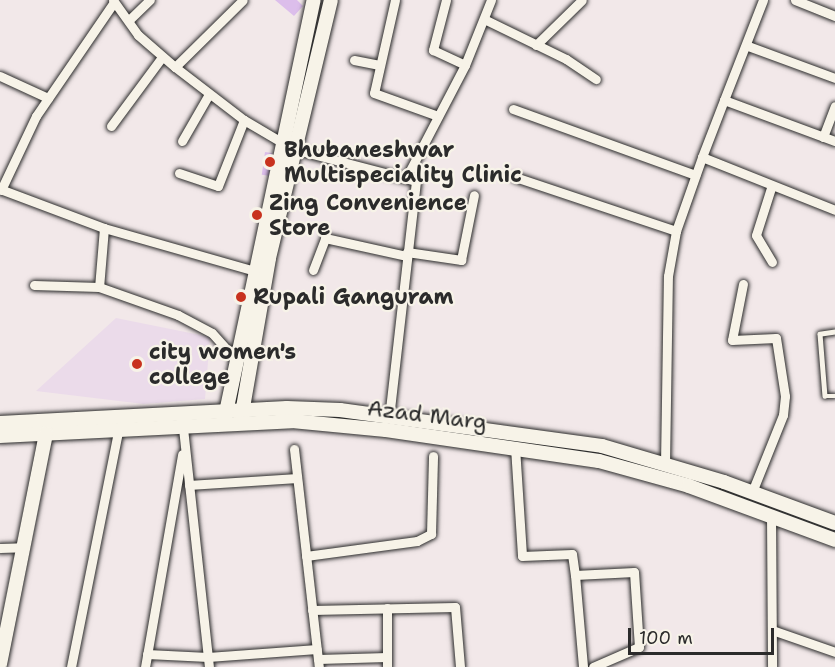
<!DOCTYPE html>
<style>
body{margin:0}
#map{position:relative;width:835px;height:667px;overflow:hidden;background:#f2e8e9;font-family:"Shantell Sans",sans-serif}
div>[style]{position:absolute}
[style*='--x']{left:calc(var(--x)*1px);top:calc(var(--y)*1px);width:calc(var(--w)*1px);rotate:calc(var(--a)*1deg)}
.built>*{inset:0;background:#ebdbea}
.building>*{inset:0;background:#dcbeeb;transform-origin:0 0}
.roads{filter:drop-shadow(0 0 2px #2b2b2b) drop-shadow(0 0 2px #2b2b2b)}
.lane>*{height:4.5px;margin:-2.25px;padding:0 2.25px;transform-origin:2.25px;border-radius:2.25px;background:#f7f3e8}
.street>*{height:9px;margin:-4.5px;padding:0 4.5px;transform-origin:4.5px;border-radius:4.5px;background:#f7f3e8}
.secondary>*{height:14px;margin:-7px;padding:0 7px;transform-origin:7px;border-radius:7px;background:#f7f3e8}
.dots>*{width:16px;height:16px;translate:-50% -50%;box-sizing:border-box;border:3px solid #f7f3e8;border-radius:50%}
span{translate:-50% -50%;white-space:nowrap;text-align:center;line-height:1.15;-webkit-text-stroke:4.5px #f7f3e8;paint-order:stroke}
.poi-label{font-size:22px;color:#2b2b2b;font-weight:700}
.left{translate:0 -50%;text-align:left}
.street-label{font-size:22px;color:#2b2b2b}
.scale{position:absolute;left:628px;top:628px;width:146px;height:27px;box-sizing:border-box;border:3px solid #2b2b2b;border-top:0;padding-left:8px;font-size:18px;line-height:21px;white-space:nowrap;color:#2b2b2b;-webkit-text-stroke:4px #f7f3e8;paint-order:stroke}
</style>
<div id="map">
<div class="built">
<i style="clip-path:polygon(116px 318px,210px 337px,205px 399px,144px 404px,36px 391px)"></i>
</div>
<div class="building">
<i style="clip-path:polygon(275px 0,297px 0,303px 6px,294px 16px)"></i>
<i style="left:265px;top:152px;width:7px;height:23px;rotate:8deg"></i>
</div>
<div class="roads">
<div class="lane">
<i style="--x:835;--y:332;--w:15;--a:172"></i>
<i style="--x:820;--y:334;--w:62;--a:85.4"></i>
<i style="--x:825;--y:396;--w:10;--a:0"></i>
</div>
<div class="street">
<i style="--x:113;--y:0;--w:43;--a:54.5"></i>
<i style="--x:138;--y:35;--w:49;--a:40.9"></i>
<i style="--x:175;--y:67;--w:95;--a:-44.6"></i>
<i style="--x:395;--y:0;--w:95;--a:102.7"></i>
<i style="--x:374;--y:93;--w:68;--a:19.8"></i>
<i style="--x:446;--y:0;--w:52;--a:104.6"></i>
<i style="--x:433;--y:50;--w:35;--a:25"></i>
<i style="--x:763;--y:0;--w:107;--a:111.3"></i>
<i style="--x:724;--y:100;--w:118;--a:20.3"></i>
<i style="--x:795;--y:0;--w:43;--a:21.8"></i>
<i style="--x:129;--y:20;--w:29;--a:-44"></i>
<i style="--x:486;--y:20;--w:89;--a:26"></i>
<i style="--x:566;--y:59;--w:36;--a:34"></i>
<i style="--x:536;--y:45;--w:64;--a:-44.4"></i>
<i style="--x:748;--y:46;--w:93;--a:20.2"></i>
<i style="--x:354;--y:60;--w:26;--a:11"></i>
<i style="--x:175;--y:67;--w:87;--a:37.5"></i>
<i style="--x:244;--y:120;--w:45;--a:30.5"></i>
<i style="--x:0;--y:76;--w:53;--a:24.6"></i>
<i style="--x:724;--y:100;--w:61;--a:111.1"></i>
<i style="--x:702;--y:157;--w:143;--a:21.7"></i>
<i style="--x:513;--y:109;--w:194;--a:19.9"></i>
<i style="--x:111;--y:126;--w:86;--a:-53.5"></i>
<i style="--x:823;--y:137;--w:33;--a:-69"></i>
<i style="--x:182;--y:141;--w:54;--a:-60.1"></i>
<i style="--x:293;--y:149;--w:127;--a:14.6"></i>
<i style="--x:416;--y:181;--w:238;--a:96.5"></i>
<i style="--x:179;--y:173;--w:41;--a:18.4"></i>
<i style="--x:218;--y:186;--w:71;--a:-68.5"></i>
<i style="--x:515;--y:177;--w:170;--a:18.5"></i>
<i style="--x:406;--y:178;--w:127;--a:-62.4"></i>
<i style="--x:465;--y:65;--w:70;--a:-68.2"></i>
<i style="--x:0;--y:189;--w:111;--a:20.6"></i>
<i style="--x:104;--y:228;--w:59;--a:94.8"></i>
<i style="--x:99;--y:287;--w:84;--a:19.5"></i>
<i style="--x:178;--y:315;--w:38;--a:28"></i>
<i style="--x:212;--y:333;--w:36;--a:48"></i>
<i style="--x:1;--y:190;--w:82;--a:-64.7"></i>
<i style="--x:36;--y:116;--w:138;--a:-55.6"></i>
<i style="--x:104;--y:228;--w:157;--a:15.9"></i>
<i style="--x:407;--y:252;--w:55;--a:8.4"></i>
<i style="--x:461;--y:260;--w:66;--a:-78.7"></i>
<i style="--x:772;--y:262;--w:31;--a:-121"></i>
<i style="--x:756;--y:235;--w:52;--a:-72.3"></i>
<i style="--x:313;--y:270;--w:34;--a:-69"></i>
<i style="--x:325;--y:238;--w:83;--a:12.5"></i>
<i style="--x:743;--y:284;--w:57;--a:101.1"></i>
<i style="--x:732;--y:340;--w:44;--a:-2.6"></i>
<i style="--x:776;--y:338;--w:59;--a:81.2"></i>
<i style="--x:785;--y:396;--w:19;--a:96"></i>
<i style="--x:783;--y:415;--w:83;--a:111.9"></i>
<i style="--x:34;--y:285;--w:65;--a:1.8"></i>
<i style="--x:183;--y:428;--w:240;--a:83.8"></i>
<i style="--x:515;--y:447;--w:109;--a:86.3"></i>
<i style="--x:522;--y:556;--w:50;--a:-2.3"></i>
<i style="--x:572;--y:554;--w:21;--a:82"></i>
<i style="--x:575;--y:575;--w:59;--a:-2.9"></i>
<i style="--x:634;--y:572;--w:75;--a:86.2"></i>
<i style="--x:639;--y:647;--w:50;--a:156.5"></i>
<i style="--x:294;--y:449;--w:219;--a:83.5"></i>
<i style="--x:665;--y:464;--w:188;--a:-89.1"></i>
<i style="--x:668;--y:276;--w:46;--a:-79.9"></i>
<i style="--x:676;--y:231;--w:78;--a:-70.6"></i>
<i style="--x:189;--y:485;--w:108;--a:-3.7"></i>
<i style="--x:771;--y:515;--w:152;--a:89.6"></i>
<i style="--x:0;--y:548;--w:23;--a:-2"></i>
<i style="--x:306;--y:556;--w:112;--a:-7.7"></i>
<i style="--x:417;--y:541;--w:16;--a:-27"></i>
<i style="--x:431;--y:534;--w:78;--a:-88.5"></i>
<i style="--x:575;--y:575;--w:92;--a:85"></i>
<i style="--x:387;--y:608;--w:59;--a:90"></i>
<i style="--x:312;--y:610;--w:143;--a:-1.2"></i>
<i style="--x:455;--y:607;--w:60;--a:85.2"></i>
<i style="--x:772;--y:630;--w:67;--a:19.2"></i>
<i style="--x:147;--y:654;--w:61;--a:2.8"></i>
<i style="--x:208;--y:657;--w:109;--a:-4.2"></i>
<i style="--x:318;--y:659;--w:69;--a:-1.7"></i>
<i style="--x:71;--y:667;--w:241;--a:-78.7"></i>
<i style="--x:145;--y:667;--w:216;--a:-80.1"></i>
</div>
<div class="secondary">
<i style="--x:225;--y:417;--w:426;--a:-78"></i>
<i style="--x:241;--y:419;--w:163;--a:-80.1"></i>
<i style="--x:269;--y:258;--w:265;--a:-76.5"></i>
<i style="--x:0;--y:423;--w:287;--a:-3"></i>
<i style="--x:287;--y:408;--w:53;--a:2.2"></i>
<i style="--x:340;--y:410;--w:264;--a:7.8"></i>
<i style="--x:602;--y:446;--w:127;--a:16.4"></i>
<i style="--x:724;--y:482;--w:118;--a:20.3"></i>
<i style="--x:0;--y:436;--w:292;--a:-2.9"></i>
<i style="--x:292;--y:421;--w:94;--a:5.5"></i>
<i style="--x:386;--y:430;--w:215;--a:8.3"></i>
<i style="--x:599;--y:461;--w:93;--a:15.5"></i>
<i style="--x:689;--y:486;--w:156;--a:20.3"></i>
<i style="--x:0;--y:664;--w:235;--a:-78.7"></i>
</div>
</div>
<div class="dots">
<i style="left:270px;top:162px;background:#c8321e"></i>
<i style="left:257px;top:215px;background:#c8321e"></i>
<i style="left:241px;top:297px;background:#c8321e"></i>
<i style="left:137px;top:364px;background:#c8321e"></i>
</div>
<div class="poi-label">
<span class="left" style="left:284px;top:162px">Bhubaneshwar<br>Multispeciality Clinic</span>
<span class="left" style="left:269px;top:215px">Zing Convenience<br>Store</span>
<span class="left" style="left:253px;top:297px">Rupali Ganguram</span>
<span class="left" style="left:149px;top:364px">city women's<br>college</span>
</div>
<div class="street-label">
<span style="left:427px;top:415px;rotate:7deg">Azad Marg</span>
</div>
<div class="scale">100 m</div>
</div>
